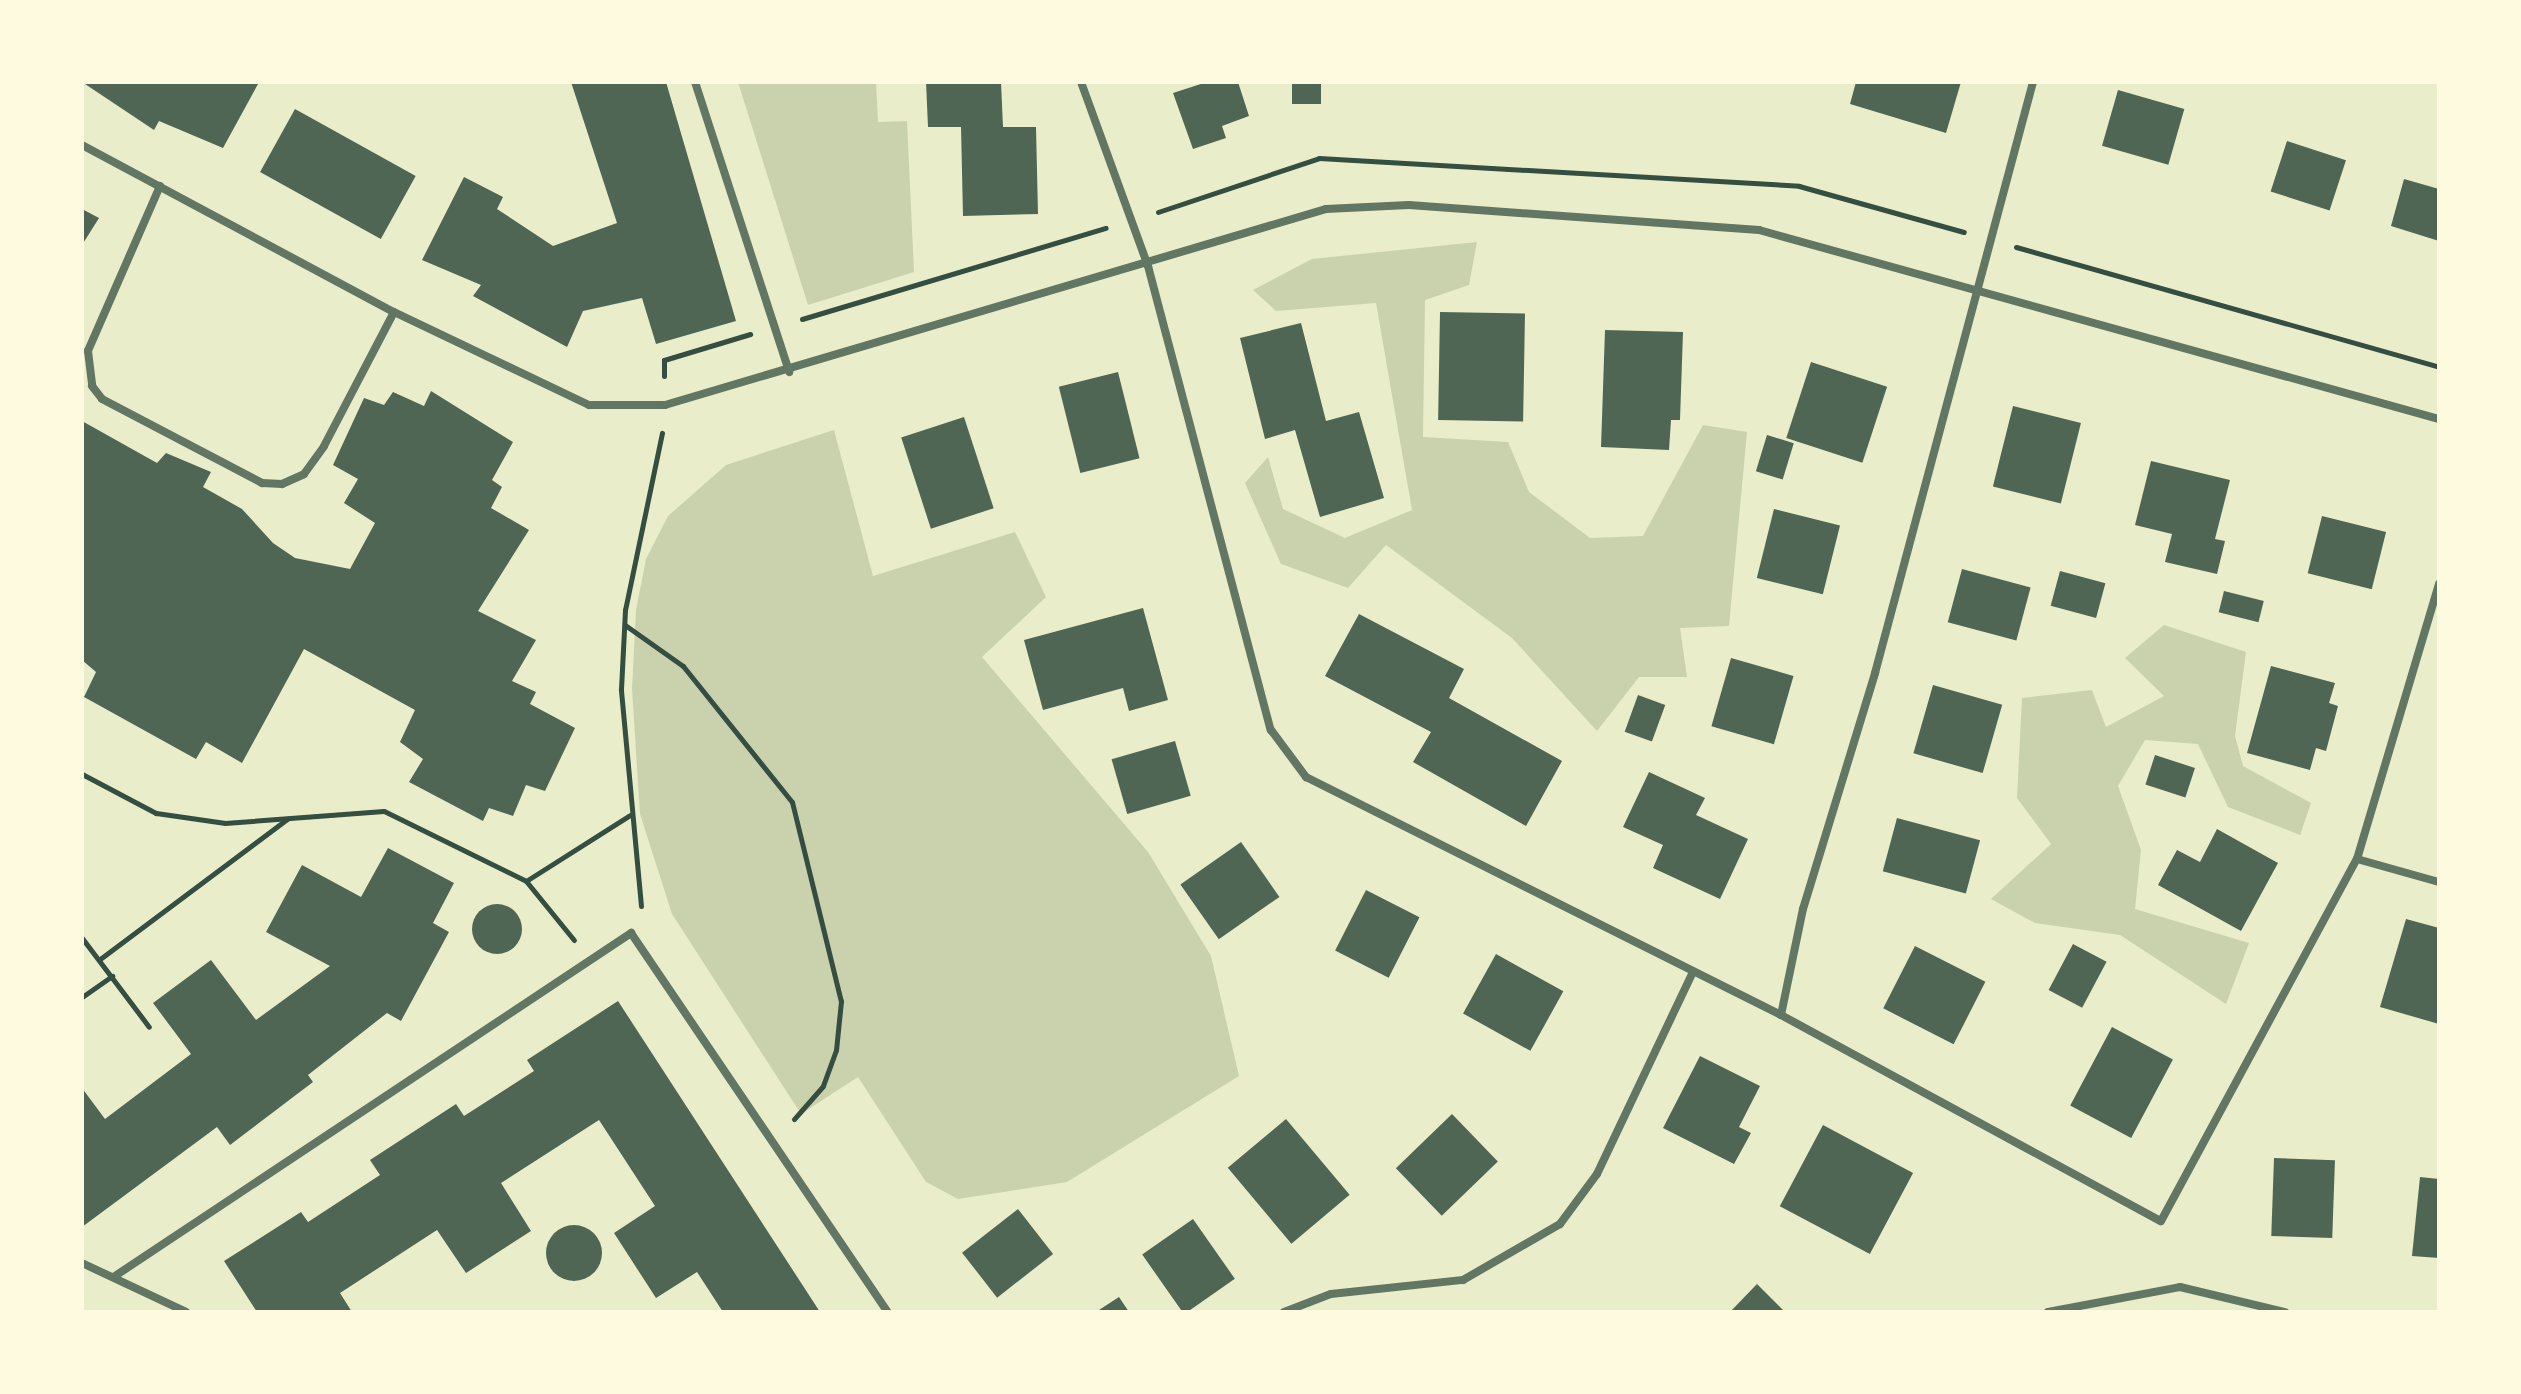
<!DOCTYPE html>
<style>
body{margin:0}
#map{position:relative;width:2521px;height:1394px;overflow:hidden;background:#e9edc9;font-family:Mulish,sans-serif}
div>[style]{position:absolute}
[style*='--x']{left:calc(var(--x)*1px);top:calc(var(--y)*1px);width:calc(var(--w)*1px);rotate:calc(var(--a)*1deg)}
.green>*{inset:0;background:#cad2ad}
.building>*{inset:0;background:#4f6655;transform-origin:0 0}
.round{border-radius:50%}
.path>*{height:5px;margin:-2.5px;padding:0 2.5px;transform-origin:2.5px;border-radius:2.5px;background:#344e41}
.minor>*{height:8px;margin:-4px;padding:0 4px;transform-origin:4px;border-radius:4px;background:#617663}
span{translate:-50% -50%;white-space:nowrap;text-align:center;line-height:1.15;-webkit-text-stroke:8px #fefae0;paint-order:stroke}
.frame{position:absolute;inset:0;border:84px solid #fefae0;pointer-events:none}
</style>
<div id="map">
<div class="green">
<i style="clip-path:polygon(738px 82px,876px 82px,878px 122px,907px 121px,914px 272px,808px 305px)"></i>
<i style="clip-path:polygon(1477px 242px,1469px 285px,1425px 300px,1423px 437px,1508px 442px,1529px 492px,1590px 538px,1643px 536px,1703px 425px,1747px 432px,1729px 626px,1680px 628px,1687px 677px,1639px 677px,1597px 731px,1512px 638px,1386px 545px,1348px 588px,1281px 564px,1245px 483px,1268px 457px,1283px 509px,1345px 538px,1412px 510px,1376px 303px,1276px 311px,1253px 290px,1312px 259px)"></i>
<i style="clip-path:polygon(834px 430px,873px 576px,1015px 532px,1046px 597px,982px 657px,1148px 852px,1211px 956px,1239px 1076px,1067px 1182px,958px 1199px,926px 1182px,858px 1077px,801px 1114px,672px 914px,640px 814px,632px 689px,636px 610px,646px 559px,668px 516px,726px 465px)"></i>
<i style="clip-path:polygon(2164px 625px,2246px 652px,2235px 736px,2243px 766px,2311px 803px,2300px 835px,2228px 807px,2198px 744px,2145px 740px,2118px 786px,2141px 850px,2135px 909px,2249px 943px,2226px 1004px,2120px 935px,2035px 923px,1991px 899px,2051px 844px,2017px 798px,2022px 698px,2092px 690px,2106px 727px,2164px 696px,2125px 658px)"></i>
</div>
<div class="building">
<i style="clip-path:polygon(82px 82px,253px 82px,258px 84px,223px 148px,159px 121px,154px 130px)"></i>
<i style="clip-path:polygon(571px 82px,666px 82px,736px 321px,656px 344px,642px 298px,583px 311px,567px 347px,473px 296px,481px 285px,422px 260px,464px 177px,503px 197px,497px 209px,553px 246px,617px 223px)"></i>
<i style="clip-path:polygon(926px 82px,1001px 82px,1003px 127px,1036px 127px,1038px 214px,963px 216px,961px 127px,928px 127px)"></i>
<i style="clip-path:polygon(1207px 82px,1238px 82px,1249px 116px,1222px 126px,1226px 138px,1193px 149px,1173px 93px)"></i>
<i style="left:1292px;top:82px;width:29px;height:22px"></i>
<i style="clip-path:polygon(1856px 82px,1961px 82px,1946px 133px,1850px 104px)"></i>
<i style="left:2118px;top:90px;width:69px;height:58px;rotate:16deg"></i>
<i style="left:295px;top:109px;width:138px;height:72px;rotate:29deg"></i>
<i style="left:2287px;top:141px;width:62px;height:53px;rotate:18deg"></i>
<i style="clip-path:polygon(2404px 179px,2439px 189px,2439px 241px,2391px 226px)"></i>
<i style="clip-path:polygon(82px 209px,99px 218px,82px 245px)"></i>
<i style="left:1440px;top:312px;width:85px;height:108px;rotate:1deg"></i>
<i style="clip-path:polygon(1301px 323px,1326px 421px,1359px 412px,1384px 498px,1320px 517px,1295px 430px,1265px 439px,1240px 338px)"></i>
<i style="clip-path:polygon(1605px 330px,1683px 332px,1680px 420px,1671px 420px,1669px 450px,1601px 447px)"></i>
<i style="left:1811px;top:362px;width:80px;height:80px;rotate:18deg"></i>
<i style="left:1118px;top:372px;width:89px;height:61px;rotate:76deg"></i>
<i style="clip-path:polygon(431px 391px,513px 442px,492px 480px,502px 487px,491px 508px,529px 530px,478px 611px,536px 640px,512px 681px,536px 692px,530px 704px,575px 728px,545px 791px,526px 785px,513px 816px,489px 808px,483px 821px,409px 782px,423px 759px,400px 742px,415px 710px,304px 649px,242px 763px,206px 742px,196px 759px,84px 697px,96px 672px,82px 660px,82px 421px,157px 463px,166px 453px,211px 472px,203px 487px,242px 509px,273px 543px,295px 558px,350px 569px,375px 523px,344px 503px,358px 479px,333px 465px,364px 398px,384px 405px,393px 392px,424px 406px)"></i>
<i style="left:2013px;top:406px;width:70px;height:83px;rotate:14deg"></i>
<i style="left:964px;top:417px;width:96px;height:66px;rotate:72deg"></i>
<i style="left:1767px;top:435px;width:28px;height:38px;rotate:17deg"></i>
<i style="clip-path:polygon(2151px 461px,2230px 480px,2215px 539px,2225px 541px,2217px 574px,2165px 562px,2172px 534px,2135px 525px)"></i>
<i style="left:1774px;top:509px;width:68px;height:71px;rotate:14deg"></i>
<i style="left:2322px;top:516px;width:66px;height:59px;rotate:14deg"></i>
<i style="left:1962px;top:569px;width:71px;height:55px;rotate:15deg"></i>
<i style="left:2060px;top:571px;width:47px;height:36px;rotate:15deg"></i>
<i style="left:2224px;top:591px;width:41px;height:22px;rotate:14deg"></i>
<i style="clip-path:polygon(1143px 608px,1168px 700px,1129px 711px,1123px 688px,1043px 710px,1024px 640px)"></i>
<i style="clip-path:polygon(1359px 614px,1464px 669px,1449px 698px,1562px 761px,1526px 826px,1413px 762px,1431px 732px,1325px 676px)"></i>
<i style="left:1731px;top:658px;width:65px;height:71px;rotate:16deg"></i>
<i style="clip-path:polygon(2271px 666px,2335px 683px,2329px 703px,2338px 706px,2326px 751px,2316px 748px,2310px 770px,2247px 753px)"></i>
<i style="left:1933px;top:685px;width:72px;height:71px;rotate:16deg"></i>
<i style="left:1638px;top:695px;width:29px;height:39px;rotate:20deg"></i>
<i style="left:1175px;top:741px;width:57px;height:66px;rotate:74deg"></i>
<i style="left:2155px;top:755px;width:42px;height:31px;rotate:18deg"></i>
<i style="clip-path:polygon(1649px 772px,1705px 798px,1696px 815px,1748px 839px,1720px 899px,1653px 868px,1663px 845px,1623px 827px)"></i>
<i style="left:1897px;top:818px;width:86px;height:55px;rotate:15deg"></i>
<i style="clip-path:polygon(2217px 829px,2278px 863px,2241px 931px,2158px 885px,2177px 850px,2200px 862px)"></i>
<i style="left:1241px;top:842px;width:67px;height:74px;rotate:55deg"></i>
<i style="clip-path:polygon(388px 848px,454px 883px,433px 923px,449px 932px,401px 1021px,387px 1013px,308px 1075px,313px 1082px,230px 1145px,217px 1127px,82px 1227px,82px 1088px,105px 1119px,191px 1054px,153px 1003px,211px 960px,256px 1020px,330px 966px,266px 932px,302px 865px,361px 897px)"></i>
<i style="left:1366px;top:890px;width:60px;height:68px;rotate:27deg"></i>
<i class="round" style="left:472px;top:904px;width:50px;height:50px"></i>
<i style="clip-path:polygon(2406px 919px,2439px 928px,2439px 1024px,2380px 1007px)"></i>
<i style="left:2073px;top:944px;width:38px;height:52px;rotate:28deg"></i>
<i style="left:1915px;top:946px;width:79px;height:70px;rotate:27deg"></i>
<i style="left:1496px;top:954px;width:77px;height:68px;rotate:29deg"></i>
<i style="clip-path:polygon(618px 1001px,820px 1312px,723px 1312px,697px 1272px,656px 1298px,614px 1233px,655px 1206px,599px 1120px,501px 1183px,531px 1231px,466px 1273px,437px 1230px,340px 1293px,352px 1312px,257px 1312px,224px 1261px,301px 1212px,308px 1222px,380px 1175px,370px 1160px,456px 1104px,464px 1116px,534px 1071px,527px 1060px)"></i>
<i style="left:2112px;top:1027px;width:69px;height:89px;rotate:28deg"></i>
<i style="clip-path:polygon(1700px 1056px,1760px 1086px,1739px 1127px,1751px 1133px,1734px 1164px,1663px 1128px)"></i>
<i style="left:1452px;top:1114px;width:66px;height:78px;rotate:46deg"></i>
<i style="left:1286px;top:1119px;width:99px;height:76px;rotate:50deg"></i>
<i style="left:1823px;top:1125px;width:102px;height:92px;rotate:28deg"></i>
<i style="left:2274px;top:1158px;width:61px;height:78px;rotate:2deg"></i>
<i style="clip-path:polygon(2420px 1177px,2439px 1179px,2439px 1258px,2412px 1256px)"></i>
<i style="left:1018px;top:1209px;width:57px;height:71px;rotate:52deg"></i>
<i style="left:1193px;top:1219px;width:73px;height:62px;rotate:55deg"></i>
<i class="round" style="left:546px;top:1225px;width:56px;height:56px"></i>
<i style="clip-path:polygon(1757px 1284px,1785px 1312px,1730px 1312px)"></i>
<i style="clip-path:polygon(1119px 1297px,1129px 1312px,1096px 1312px)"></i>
</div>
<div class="path">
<i style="--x:1158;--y:212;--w:170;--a:-18.5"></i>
<i style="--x:1319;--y:158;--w:481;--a:3.3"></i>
<i style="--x:1799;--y:186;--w:171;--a:15.6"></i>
<i style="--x:2016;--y:247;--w:440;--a:15.8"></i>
<i style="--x:802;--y:319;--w:317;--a:-16.7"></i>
<i style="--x:664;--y:376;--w:16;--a:-90"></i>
<i style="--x:664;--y:360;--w:90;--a:-16.8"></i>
<i style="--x:625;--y:625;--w:71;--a:35.3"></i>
<i style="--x:683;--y:666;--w:174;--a:51.3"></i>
<i style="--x:792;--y:802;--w:205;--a:76.2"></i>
<i style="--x:841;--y:1001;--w:49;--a:95.8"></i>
<i style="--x:836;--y:1050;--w:38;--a:110"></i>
<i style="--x:823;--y:1086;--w:44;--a:131.3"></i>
<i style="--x:82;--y:774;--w:84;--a:27.8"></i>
<i style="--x:156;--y:813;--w:70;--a:8.2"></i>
<i style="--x:225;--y:823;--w:159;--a:-4.3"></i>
<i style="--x:384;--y:811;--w:158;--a:26.2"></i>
<i style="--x:526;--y:881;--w:76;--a:50.9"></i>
<i style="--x:526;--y:881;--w:123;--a:-32.4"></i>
<i style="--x:641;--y:906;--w:218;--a:-95.3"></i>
<i style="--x:621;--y:689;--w:79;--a:-87.1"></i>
<i style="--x:625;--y:610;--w:181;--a:-78.2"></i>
<i style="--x:82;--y:938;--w:111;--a:53"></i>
<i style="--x:100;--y:959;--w:234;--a:-36.8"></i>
<i style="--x:82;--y:997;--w:37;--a:-35"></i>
</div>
<div class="minor">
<i style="--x:695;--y:82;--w:305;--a:72"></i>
<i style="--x:1081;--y:82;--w:196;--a:70"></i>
<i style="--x:1148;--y:266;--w:480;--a:75.2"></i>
<i style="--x:1271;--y:730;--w:59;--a:53.3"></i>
<i style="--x:1306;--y:777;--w:531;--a:26.61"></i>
<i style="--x:1781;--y:1015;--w:432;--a:28.5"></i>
<i style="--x:2161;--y:1221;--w:412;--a:-61.6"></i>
<i style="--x:2357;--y:859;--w:287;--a:-73.4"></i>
<i style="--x:82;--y:145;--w:354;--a:28.2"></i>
<i style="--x:394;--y:312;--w:216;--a:25.5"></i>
<i style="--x:589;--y:405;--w:76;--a:0"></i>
<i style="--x:665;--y:405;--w:689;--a:-16.52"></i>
<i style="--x:1326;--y:209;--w:83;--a:-2.8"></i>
<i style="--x:1409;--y:205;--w:351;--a:4.1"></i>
<i style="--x:1759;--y:230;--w:706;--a:15.53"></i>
<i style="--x:160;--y:186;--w:180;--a:113.6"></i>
<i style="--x:88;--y:351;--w:35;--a:83"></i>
<i style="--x:92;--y:386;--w:16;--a:52"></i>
<i style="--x:102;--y:399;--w:181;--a:27.7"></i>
<i style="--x:262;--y:483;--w:20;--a:3"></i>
<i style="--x:282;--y:484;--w:24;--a:-24"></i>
<i style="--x:304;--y:474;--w:34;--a:-54"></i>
<i style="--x:324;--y:446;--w:151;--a:-62.4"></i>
<i style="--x:2357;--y:859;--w:85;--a:15.7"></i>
<i style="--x:1781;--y:1015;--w:108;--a:-78.3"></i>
<i style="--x:1803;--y:909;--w:247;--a:-73"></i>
<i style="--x:1875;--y:673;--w:612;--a:-75.03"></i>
<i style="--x:82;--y:1263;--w:115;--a:25.2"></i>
<i style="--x:115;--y:1276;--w:620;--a:-33.61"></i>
<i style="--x:631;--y:933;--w:458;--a:55.9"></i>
<i style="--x:1284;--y:1312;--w:50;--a:-21"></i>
<i style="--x:1331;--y:1294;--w:133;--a:-6.1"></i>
<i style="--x:1463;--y:1280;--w:112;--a:-30"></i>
<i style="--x:1560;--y:1224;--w:62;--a:-53.5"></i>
<i style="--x:1597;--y:1174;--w:224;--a:-64.6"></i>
<i style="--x:2048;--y:1312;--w:134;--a:-10.7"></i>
<i style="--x:2180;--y:1287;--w:108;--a:13.4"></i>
</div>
<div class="frame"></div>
</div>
